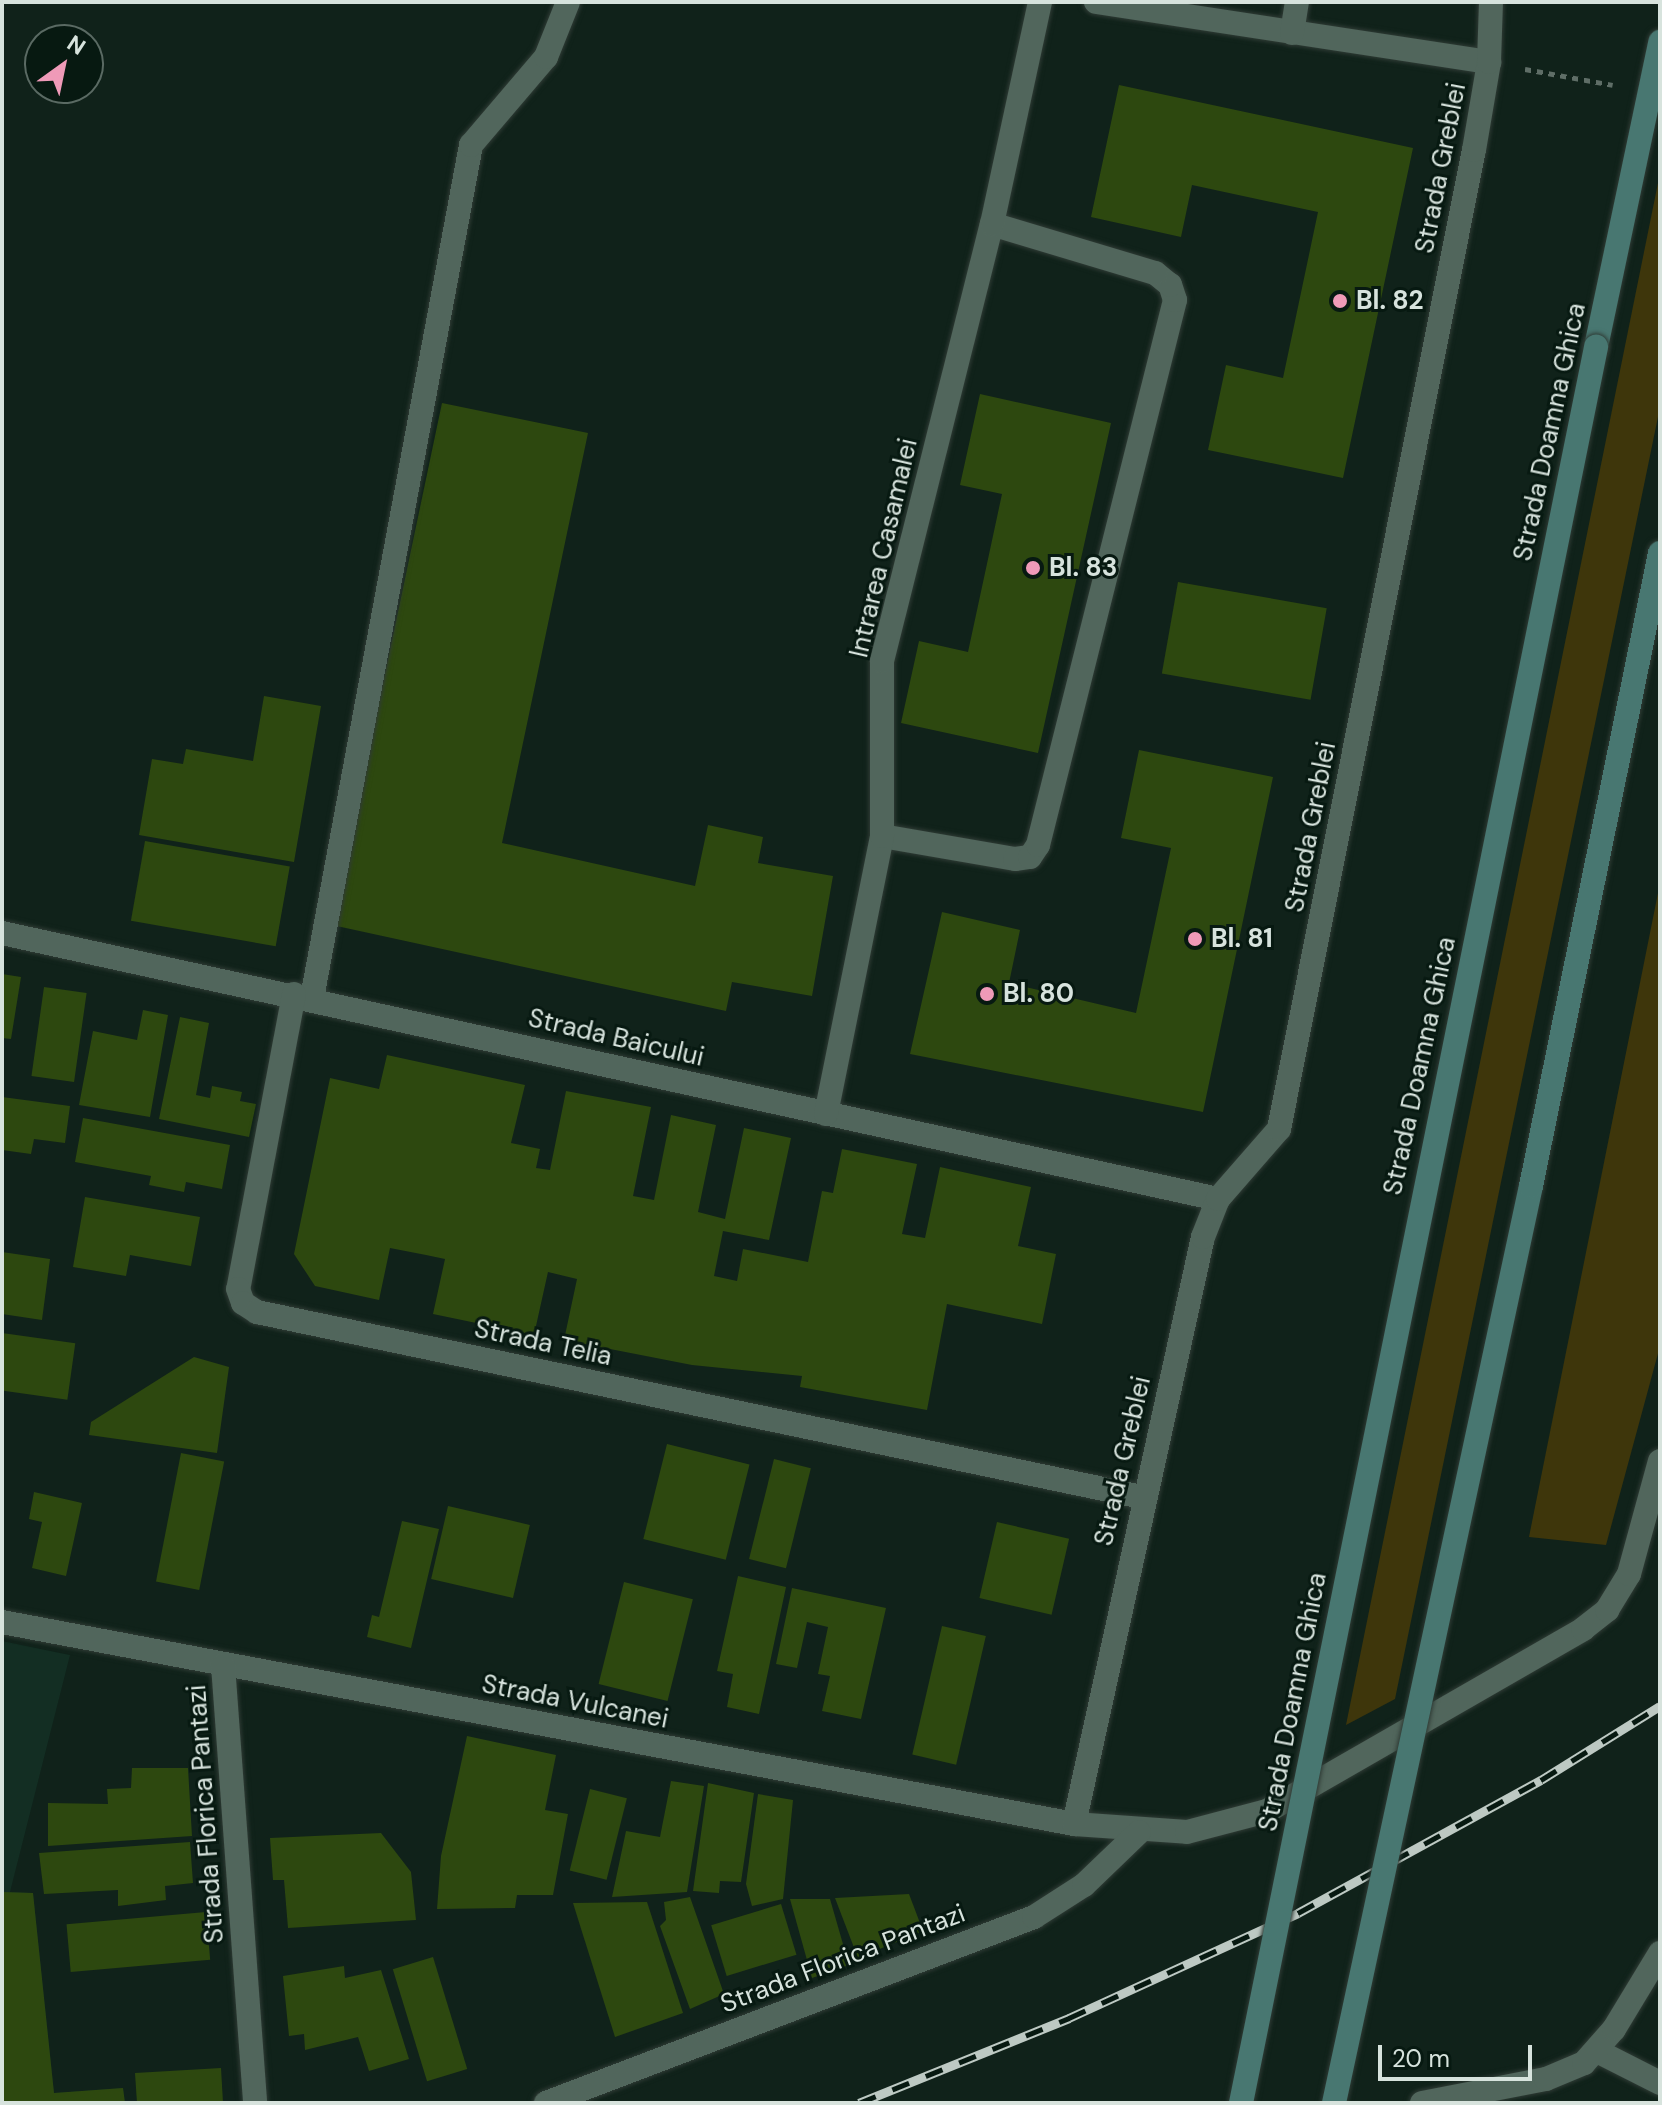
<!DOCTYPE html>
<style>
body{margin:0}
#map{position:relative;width:1662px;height:2105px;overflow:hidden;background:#10221a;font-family:"DM Sans",sans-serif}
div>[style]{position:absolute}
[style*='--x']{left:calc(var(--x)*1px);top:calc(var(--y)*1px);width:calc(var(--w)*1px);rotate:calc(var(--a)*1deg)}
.built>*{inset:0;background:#132e23}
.green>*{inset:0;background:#3e360b}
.building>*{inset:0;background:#2d480f;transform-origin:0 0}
.path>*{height:5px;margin-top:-2.5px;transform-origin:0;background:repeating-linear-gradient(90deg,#5f6e67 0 6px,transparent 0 12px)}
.roads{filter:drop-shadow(0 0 2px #2f3b35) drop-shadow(0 0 2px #2f3b35)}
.lane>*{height:24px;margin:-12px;padding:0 12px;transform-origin:12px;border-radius:12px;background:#51665c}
.street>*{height:24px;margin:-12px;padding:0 12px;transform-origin:12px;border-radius:12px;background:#51665c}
.secondary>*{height:24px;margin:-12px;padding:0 12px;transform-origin:12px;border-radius:12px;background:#487771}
.rail>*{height:9px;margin-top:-4.5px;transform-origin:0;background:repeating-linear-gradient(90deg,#071911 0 18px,#bdc9c3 0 36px);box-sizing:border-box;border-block:2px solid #bdc9c3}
.bridges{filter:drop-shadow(0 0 2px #2f3b35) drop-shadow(0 0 2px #2f3b35)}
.secondary-bridge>*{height:24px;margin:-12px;padding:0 12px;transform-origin:12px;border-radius:12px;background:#487771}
.dots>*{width:22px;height:22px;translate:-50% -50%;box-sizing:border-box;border:4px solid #071911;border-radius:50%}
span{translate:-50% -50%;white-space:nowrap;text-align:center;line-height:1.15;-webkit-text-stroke:6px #071911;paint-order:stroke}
.street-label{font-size:26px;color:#d7e3dd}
.poi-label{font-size:26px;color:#d7e3dd;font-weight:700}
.left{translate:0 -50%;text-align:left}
.frame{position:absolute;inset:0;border:4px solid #d7e3dd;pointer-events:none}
.north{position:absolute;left:24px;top:24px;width:80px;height:80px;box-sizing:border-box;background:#071911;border:2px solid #5a6a63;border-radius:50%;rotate:33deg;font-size:22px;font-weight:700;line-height:32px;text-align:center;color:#d7e3dd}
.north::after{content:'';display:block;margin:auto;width:28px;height:36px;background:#ef9ab8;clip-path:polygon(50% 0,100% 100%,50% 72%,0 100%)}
.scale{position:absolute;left:1378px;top:2045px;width:154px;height:36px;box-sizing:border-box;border:4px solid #d7e3dd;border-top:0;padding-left:10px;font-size:24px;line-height:28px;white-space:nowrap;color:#d7e3dd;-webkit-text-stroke:6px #071911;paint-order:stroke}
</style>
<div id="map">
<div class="built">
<i style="clip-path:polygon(2px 1641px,70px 1655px,10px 1892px,33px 1893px,54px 2093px,123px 2088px,125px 2103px,2px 2103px)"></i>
</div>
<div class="green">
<i style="clip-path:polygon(1660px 173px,1660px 407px,1395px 1699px,1346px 1725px)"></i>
<i style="clip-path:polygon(1660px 883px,1660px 1346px,1606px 1545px,1529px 1537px)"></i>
</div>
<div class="building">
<i style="clip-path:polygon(1119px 85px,1413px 148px,1343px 478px,1208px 450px,1226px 365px,1283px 378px,1318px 212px,1192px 185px,1181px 237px,1091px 217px)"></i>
<i style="clip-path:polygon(980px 394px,1111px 423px,1038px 753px,901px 723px,919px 641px,968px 652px,1002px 494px,960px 485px)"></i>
<i style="clip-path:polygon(442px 403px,588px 433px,502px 843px,695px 886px,708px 825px,763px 837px,758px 863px,833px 876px,812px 996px,732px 982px,726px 1011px,332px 925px)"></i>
<i style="left:1178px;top:582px;width:151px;height:93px;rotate:10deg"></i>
<i style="clip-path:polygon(264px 696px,321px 706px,294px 862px,139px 835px,152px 759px,183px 764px,186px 749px,253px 761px)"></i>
<i style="clip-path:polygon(1139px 750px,1273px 777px,1203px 1112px,910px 1054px,942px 912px,1020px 930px,1009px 983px,1136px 1013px,1171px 848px,1121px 838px)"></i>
<i style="left:145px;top:841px;width:147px;height:81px;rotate:10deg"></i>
<i style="clip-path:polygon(2px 974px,21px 977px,11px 1039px,2px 1038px)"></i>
<i style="left:44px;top:987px;width:43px;height:90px;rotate:8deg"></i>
<i style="clip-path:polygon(143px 1010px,168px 1015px,150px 1117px,79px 1105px,93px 1031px,137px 1040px)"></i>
<i style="clip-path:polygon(180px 1017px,209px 1023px,196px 1095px,210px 1098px,212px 1086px,242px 1092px,240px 1101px,256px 1104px,249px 1137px,159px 1119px)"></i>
<i style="clip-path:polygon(387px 1055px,525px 1085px,511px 1143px,540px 1149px,536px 1168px,550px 1170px,566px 1091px,651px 1107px,633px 1196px,654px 1200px,671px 1115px,716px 1125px,698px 1212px,725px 1219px,744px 1128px,791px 1138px,769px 1240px,723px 1231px,714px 1276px,737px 1281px,743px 1249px,808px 1262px,822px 1191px,833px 1193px,842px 1149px,917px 1164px,902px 1234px,925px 1238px,940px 1167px,1031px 1187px,1018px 1246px,1056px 1254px,1042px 1324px,947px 1304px,927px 1410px,800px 1387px,802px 1376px,692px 1365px,564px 1340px,577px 1279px,548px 1272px,534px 1335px,433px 1314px,445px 1259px,426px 1255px,390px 1248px,379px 1300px,315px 1286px,294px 1254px,330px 1078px,379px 1089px)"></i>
<i style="clip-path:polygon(2px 1097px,70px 1106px,65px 1143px,34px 1139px,31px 1154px,2px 1150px)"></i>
<i style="clip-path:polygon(83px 1118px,230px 1145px,222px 1189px,186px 1182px,184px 1192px,149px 1185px,151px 1176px,75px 1162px)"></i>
<i style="clip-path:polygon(85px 1197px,200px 1217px,191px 1266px,130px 1255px,126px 1276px,73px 1267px)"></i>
<i style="clip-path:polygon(2px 1252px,50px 1259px,42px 1320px,2px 1314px)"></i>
<i style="left:2px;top:1333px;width:74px;height:57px;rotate:8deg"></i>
<i style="clip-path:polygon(194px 1357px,229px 1367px,217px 1453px,89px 1435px,91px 1422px)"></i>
<i style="left:667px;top:1444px;width:85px;height:98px;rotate:14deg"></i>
<i style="left:181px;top:1453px;width:44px;height:131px;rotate:11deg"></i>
<i style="left:774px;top:1459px;width:38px;height:103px;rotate:14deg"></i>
<i style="clip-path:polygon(34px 1492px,82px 1503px,66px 1576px,32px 1568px,42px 1522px,29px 1519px)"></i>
<i style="left:448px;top:1506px;width:84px;height:75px;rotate:13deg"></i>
<i style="clip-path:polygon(402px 1521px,439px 1529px,411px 1648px,367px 1637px,372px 1615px,379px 1617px)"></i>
<i style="left:997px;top:1522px;width:74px;height:78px;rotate:13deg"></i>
<i style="clip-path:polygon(738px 1576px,786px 1587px,759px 1714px,727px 1707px,733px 1674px,717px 1671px)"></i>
<i style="left:624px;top:1582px;width:71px;height:105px;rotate:14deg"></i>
<i style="clip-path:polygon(792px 1588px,886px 1608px,861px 1719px,822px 1711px,830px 1676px,818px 1674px,828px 1627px,807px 1622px,797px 1668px,776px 1664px)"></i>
<i style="left:942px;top:1626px;width:45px;height:132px;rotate:13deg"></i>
<i style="clip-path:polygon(467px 1736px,556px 1755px,545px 1810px,568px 1814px,553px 1895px,517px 1895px,515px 1908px,437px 1909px,441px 1856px)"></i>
<i style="clip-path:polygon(132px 1768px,188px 1768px,192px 1836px,48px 1846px,48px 1803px,108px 1804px,107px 1789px,131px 1788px)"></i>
<i style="clip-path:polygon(671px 1781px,704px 1786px,687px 1892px,612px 1897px,626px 1831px,660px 1837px)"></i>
<i style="clip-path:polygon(708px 1783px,754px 1793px,741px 1882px,720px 1881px,719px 1893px,693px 1891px)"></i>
<i style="left:590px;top:1789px;width:38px;height:84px;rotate:14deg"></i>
<i style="clip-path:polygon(758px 1794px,793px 1800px,783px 1899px,752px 1906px,746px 1884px)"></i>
<i style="clip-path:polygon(381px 1833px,411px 1872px,416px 1920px,288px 1928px,284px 1880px,273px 1880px,270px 1838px)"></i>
<i style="clip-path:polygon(190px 1842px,193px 1883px,165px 1886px,166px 1900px,118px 1906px,118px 1890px,44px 1894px,39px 1853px)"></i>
<i style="clip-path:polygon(2px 1892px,33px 1893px,54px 2093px,123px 2088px,125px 2103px,2px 2103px)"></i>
<i style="clip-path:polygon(909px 1894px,923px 1931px,858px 1958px,835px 1898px)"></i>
<i style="clip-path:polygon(690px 1897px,724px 1994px,690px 2009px,660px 1926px,666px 1920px,664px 1902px)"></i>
<i style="clip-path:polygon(790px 1899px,830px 1899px,849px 1965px,812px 1978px)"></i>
<i style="clip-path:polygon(647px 1902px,683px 2013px,615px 2037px,573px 1903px)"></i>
<i style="left:781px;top:1904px;width:53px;height:73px;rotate:73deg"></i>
<i style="left:206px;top:1912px;width:48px;height:140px;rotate:85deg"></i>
<i style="left:433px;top:1957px;width:117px;height:42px;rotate:73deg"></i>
<i style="clip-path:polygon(344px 1966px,345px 1978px,381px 1970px,409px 2059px,369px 2071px,358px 2037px,305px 2050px,304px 2034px,289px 2036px,283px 1976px)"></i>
<i style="clip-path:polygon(221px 2068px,223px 2103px,137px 2103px,135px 2073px)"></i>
</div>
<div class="path">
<i style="--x:1525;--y:69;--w:89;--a:10.3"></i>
</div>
<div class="roads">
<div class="lane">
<i style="--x:882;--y:836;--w:135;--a:9.8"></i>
<i style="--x:1015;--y:859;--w:15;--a:-8"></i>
<i style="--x:1030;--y:857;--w:14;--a:-56"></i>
<i style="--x:1038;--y:845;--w:562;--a:-75.89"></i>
<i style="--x:1175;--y:300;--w:16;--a:-108"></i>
<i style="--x:1170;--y:285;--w:19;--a:-141"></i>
<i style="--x:1155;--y:273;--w:170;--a:-163.3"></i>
<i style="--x:312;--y:998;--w:868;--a:-79.44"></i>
<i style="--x:471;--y:145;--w:116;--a:-49.6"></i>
<i style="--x:546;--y:57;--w:59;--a:-68.2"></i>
</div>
<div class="street">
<i style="--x:1096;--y:2;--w:398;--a:8.7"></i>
<i style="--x:1292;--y:33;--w:31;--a:-81"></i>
<i style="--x:2;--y:933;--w:1245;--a:12.34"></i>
<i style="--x:294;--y:994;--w:300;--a:100.7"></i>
<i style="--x:238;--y:1289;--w:15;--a:70"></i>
<i style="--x:243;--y:1303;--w:17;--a:33"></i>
<i style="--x:257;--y:1312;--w:904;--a:11.81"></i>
<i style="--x:826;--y:1114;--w:284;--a:-78.6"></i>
<i style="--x:882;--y:836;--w:175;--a:-90"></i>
<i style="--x:882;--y:661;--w:451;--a:-75.9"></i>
<i style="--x:992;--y:224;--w:227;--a:-77.8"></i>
<i style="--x:2;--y:1622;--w:1091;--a:10.67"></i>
<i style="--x:1074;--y:1824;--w:113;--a:4"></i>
<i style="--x:1187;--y:1832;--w:83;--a:-14.7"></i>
<i style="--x:1267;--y:1811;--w:365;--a:-29.9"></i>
<i style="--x:1583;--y:1629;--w:31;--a:-38"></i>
<i style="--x:1607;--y:1610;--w:42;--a:-58.6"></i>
<i style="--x:1629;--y:1574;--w:117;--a:-74.7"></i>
<i style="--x:223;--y:1665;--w:439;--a:85.8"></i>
<i style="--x:1074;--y:1824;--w:601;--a:-77.61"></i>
<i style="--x:1203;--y:1237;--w:41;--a:-68.5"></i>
<i style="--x:1218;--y:1199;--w:93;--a:-48.9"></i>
<i style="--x:1279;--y:1129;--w:998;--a:-78.74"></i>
<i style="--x:1474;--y:150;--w:89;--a:-80.3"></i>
<i style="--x:1489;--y:62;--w:60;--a:-88.1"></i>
<i style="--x:1597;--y:2051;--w:71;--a:26.9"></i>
<i style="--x:546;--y:2103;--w:522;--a:-20.86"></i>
<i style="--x:1034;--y:1917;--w:59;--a:-32.6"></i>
<i style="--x:1084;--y:1885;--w:76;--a:-43.9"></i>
<i style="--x:1422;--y:2103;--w:126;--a:-11"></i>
<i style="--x:1546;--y:2079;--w:41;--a:-22.8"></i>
<i style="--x:1584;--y:2063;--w:45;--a:-48.6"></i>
<i style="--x:1614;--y:2029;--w:89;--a:-58.8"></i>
</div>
<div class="secondary">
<i style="--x:1596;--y:347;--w:312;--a:-78.1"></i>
</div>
</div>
<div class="rail">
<i style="--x:859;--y:2103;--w:227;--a:-22"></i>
<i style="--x:1069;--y:2018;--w:252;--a:-24.6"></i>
<i style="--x:1298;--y:1913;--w:277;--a:-28.7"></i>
<i style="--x:1541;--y:1780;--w:140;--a:-31.9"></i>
</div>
<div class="bridges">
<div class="secondary-bridge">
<i style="--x:1241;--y:2103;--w:1792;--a:-78.57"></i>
<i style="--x:1334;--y:2103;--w:938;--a:-77.88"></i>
<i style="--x:1531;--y:1186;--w:646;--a:-78.48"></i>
</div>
</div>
<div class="dots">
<i style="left:1340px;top:301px;background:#ef9ab8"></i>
<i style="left:1033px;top:568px;background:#ef9ab8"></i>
<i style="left:1195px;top:939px;background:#ef9ab8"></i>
<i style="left:987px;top:994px;background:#ef9ab8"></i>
</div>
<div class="street-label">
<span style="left:1441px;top:168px;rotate:-79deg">Strada Greblei</span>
<span style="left:1550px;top:432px;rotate:-78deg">Strada Doamna Ghica</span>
<span style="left:884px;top:548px;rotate:-77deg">Intrarea Casamalei</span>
<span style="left:1311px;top:827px;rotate:-79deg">Strada Greblei</span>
<span style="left:616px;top:1038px;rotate:13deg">Strada Baicului</span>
<span style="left:1420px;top:1066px;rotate:-78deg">Strada Doamna Ghica</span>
<span style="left:543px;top:1343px;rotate:12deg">Strada Telia</span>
<span style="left:1123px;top:1461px;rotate:-77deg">Strada Greblei</span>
<span style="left:575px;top:1702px;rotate:11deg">Strada Vulcanei</span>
<span style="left:1293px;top:1702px;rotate:-79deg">Strada Doamna Ghica</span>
<span style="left:206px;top:1814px;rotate:-94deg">Strada Florica Pantazi</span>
<span style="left:843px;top:1959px;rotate:-21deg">Strada Florica Pantazi</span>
</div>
<div class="poi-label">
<span class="left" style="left:1356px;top:301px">Bl. 82</span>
<span class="left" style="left:1049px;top:568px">Bl. 83</span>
<span class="left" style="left:1211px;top:939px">Bl. 81</span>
<span class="left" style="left:1003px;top:994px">Bl. 80</span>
</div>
<div class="frame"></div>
<div class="north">N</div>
<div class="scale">20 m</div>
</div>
